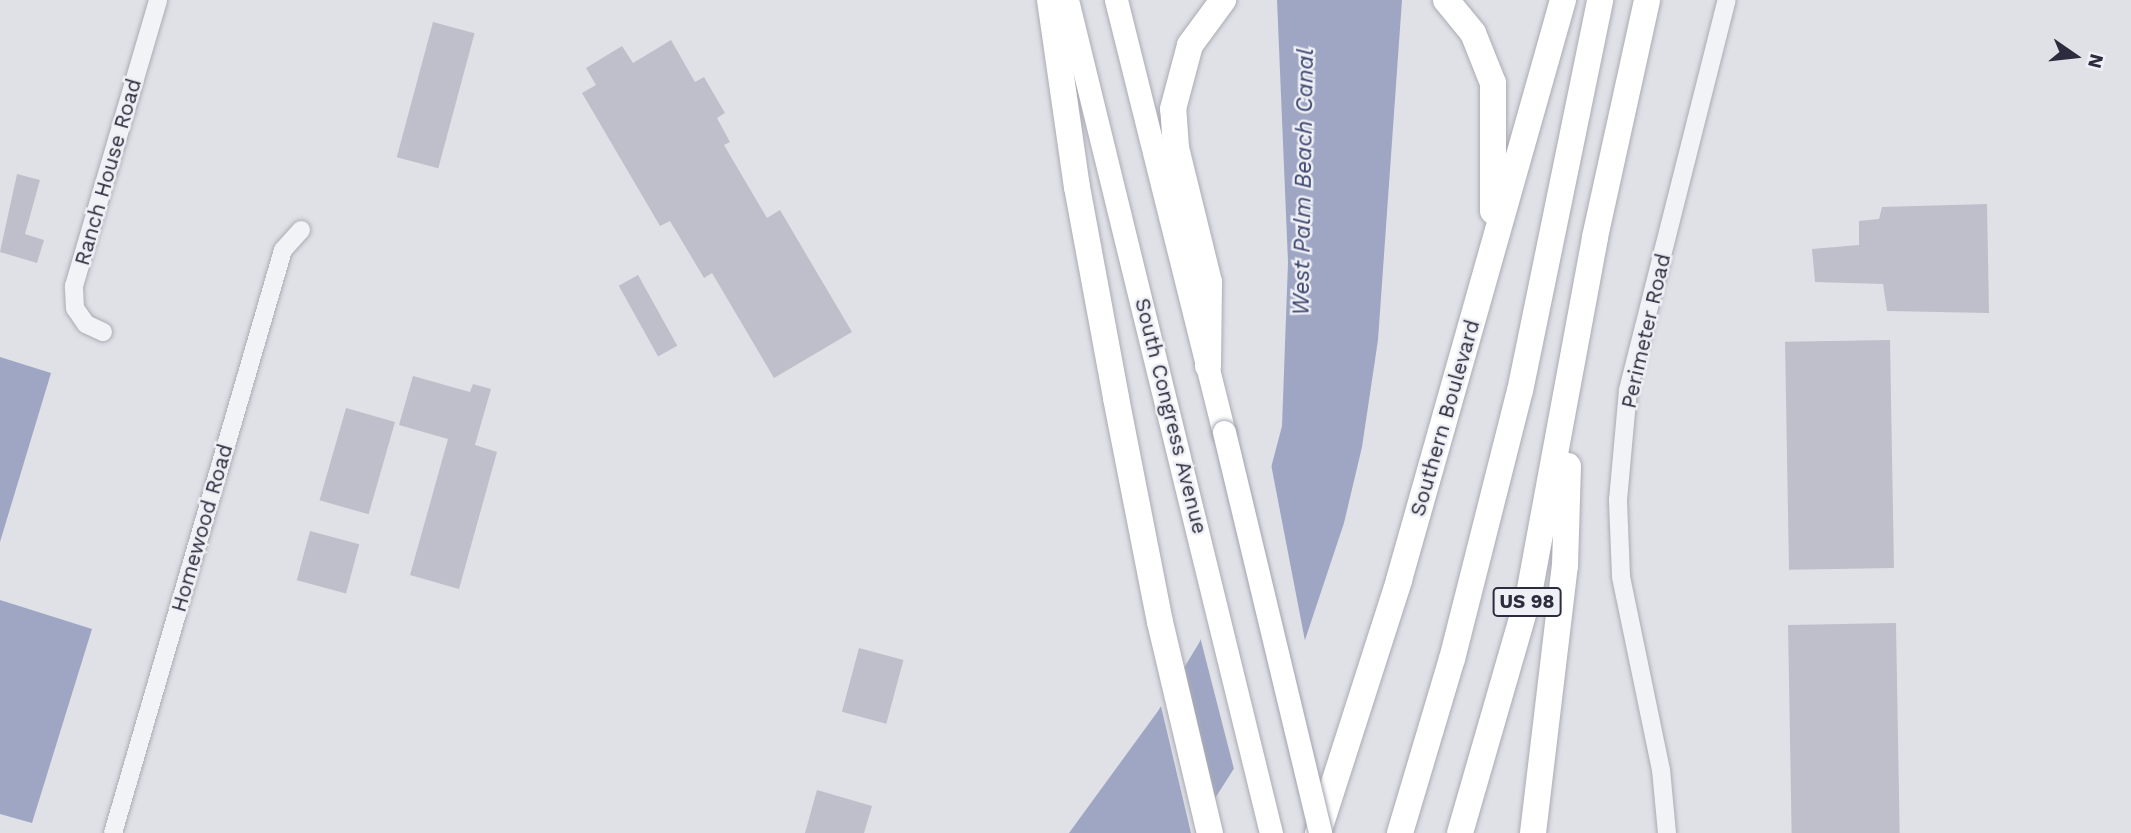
<!DOCTYPE html>
<style>
body{margin:0}
#map{position:relative;width:2131px;height:833px;overflow:hidden;background:#e0e1e7;font-family:"Work Sans",sans-serif}
div>[style]{position:absolute}
[style*='--x']{left:calc(var(--x)*1px);top:calc(var(--y)*1px);width:calc(var(--w)*1px);rotate:calc(var(--a)*1deg)}
.water>*{inset:0;background:#9fa6c3}
.pier>*{inset:0;background:#e0e1e7}
.building>*{inset:0;background:#bebfca;transform-origin:0 0}
.roads{filter:drop-shadow(0 0 2px #aaabb4) drop-shadow(0 0 2px #aaabb4)}
.minor>*{height:18px;margin:-9px;padding:0 9px;transform-origin:9px;border-radius:9px;background:#f2f3f6}
.major>*{height:23px;margin:-11.5px;padding:0 11.5px;transform-origin:11.5px;border-radius:11.5px;background:#fff}
.highway>*{height:26px;margin:-13px;padding:0 13px;transform-origin:13px;border-radius:13px;background:#fff}
.bridges{filter:drop-shadow(0 0 2px #a1a3b2) drop-shadow(0 0 2px #a1a3b2)}
.major-bridge>*{height:23px;margin:-11.5px;padding:0 11.5px;transform-origin:11.5px;border-radius:11.5px;background:#fff}
span{translate:-50% -50%;white-space:nowrap;text-align:center;line-height:1.15;-webkit-text-stroke:5px #eff0f5;paint-order:stroke}
.shield-label span{padding:2px 5px;background:#eff0f5;border:2px solid;border-radius:5px;-webkit-text-stroke-width:0}
.shield-label{font-size:19px;color:#2b2c3d;font-weight:700}
.street-label{font-size:21px;color:#2b2c3d}
.water-label{font-size:23px;color:#39416c;font-style:italic}
.north{position:absolute;left:2040px;top:21px;width:70px;height:70px;-webkit-text-stroke:5px #eff0f5;paint-order:stroke;rotate:104deg;font-size:19px;font-weight:700;line-height:28px;text-align:center;color:#2b2c3d}
.north::after{content:'';display:block;margin:auto;width:24px;height:32px;background:#2b2c3d;clip-path:polygon(50% 0,100% 100%,50% 72%,0 100%)}
</style>
<div id="map">
<div class="water">
<i style="clip-path:polygon(1277px 0,1402px 0,1378px 340px,1362px 447px,1344px 523px,1305px 640px,1268px 715px,1193px 833px,1069px 833px,1158px 711px,1199px 643px,1262px 502px,1282px 426px,1288px 262px)"></i>
<i style="clip-path:polygon(0 357px,51px 373px,0 542px)"></i>
<i style="clip-path:polygon(0 600px,92px 629px,32px 823px,0 814px)"></i>
</div>
<div class="pier">
<i style="clip-path:polygon(1270px 459px,1306px 646px,1271px 716px,1235px 773px,1199px 633px,1259px 500px)"></i>
<i style="clip-path:polygon(1183px 662px,1216px 803px,1197px 833px,1191px 833px,1160px 702px)"></i>
</div>
<div class="building">
<i style="left:433px;top:22px;width:43px;height:140px;rotate:15deg"></i>
<i style="clip-path:polygon(671px 40px,695px 82px,704px 77px,725px 113px,717px 118px,730px 142px,724px 145px,767px 218px,780px 210px,852px 332px,774px 378px,712px 273px,704px 278px,670px 221px,660px 226px,582px 93px,596px 85px,586px 68px,622px 46px,633px 63px)"></i>
<i style="clip-path:polygon(17px 174px,40px 180px,25px 234px,44px 240px,37px 263px,0 252px)"></i>
<i style="clip-path:polygon(1987px 204px,1989px 313px,1887px 311px,1883px 284px,1815px 282px,1812px 249px,1859px 245px,1859px 221px,1879px 219px,1882px 207px)"></i>
<i style="left:638px;top:275px;width:81px;height:22px;rotate:61deg"></i>
<i style="left:1890px;top:340px;width:228px;height:105px;rotate:89deg"></i>
<i style="clip-path:polygon(413px 376px,470px 392px,473px 384px,491px 389px,475px 445px,497px 452px,459px 589px,410px 575px,448px 439px,399px 425px)"></i>
<i style="left:346px;top:408px;width:51px;height:96px;rotate:16deg"></i>
<i style="left:310px;top:531px;width:51px;height:51px;rotate:15deg"></i>
<i style="left:1896px;top:623px;width:210px;height:108px;rotate:89deg"></i>
<i style="left:859px;top:648px;width:46px;height:66px;rotate:15deg"></i>
<i style="clip-path:polygon(817px 790px,872px 806px,864px 833px,805px 833px)"></i>
</div>
<div class="roads">
<div class="minor">
<i style="--x:103;--y:332;--w:19;--a:-155"></i>
<i style="--x:86;--y:324;--w:19;--a:-125"></i>
<i style="--x:75;--y:308;--w:22;--a:-93"></i>
<i style="--x:74;--y:286;--w:298;--a:-73.6"></i>
<i style="--x:113;--y:833;--w:607;--a:-73.74"></i>
<i style="--x:283;--y:250;--w:27;--a:-48"></i>
<i style="--x:1667;--y:833;--w:63;--a:-95.4"></i>
<i style="--x:1661;--y:770;--w:198;--a:-101.7"></i>
<i style="--x:1621;--y:576;--w:76;--a:-92.3"></i>
<i style="--x:1618;--y:500;--w:110;--a:-84.8"></i>
<i style="--x:1628;--y:390;--w:402;--a:-75.8"></i>
</div>
<div class="major">
<i style="--x:1067;--y:0;--w:858;--a:76.24"></i>
<i style="--x:1116;--y:0;--w:445;--a:76"></i>
</div>
<div class="highway">
<i style="--x:1050;--y:0;--w:189;--a:81.8"></i>
<i style="--x:1077;--y:187;--w:215;--a:79.5"></i>
<i style="--x:1116;--y:398;--w:228;--a:78.9"></i>
<i style="--x:1160;--y:622;--w:217;--a:76.7"></i>
<i style="--x:1446;--y:0;--w:43;--a:50.7"></i>
<i style="--x:1473;--y:33;--w:54;--a:68.2"></i>
<i style="--x:1493;--y:83;--w:128;--a:90"></i>
<i style="--x:1208;--y:366;--w:84;--a:-89.3"></i>
<i style="--x:1209;--y:282;--w:138;--a:-103.8"></i>
<i style="--x:1176;--y:148;--w:39;--a:-94"></i>
<i style="--x:1173;--y:109;--w:66;--a:-75.1"></i>
<i style="--x:1190;--y:45;--w:56;--a:-53.7"></i>
<i style="--x:1318;--y:833;--w:266;--a:-72.2"></i>
<i style="--x:1399;--y:580;--w:603;--a:-74.21"></i>
<i style="--x:1400;--y:833;--w:182;--a:-73.4"></i>
<i style="--x:1452;--y:659;--w:276;--a:-75.8"></i>
<i style="--x:1520;--y:391;--w:399;--a:-78.4"></i>
<i style="--x:1460;--y:833;--w:249;--a:-73.9"></i>
<i style="--x:1529;--y:594;--w:363;--a:-79.5"></i>
<i style="--x:1595;--y:237;--w:243;--a:-77.6"></i>
<i style="--x:1533;--y:833;--w:269;--a:-83.2"></i>
<i style="--x:1565;--y:566;--w:100;--a:-88.3"></i>
</div>
</div>
<div class="bridges">
<div class="major-bridge">
<i style="--x:1224;--y:432;--w:412;--a:76.5"></i>
</div>
</div>
<div class="shield-label">
<span style="left:1527px;top:602px">US 98</span>
</div>
<div class="street-label">
<span style="left:108px;top:172px;rotate:-74deg">Ranch House Road</span>
<span style="left:1646px;top:331px;rotate:-77deg">Perimeter Road</span>
<span style="left:1171px;top:416px;rotate:76deg">South Congress Avenue</span>
<span style="left:1445px;top:418px;rotate:-74deg">Southern Boulevard</span>
<span style="left:202px;top:528px;rotate:-74deg">Homewood Road</span>
</div>
<div class="water-label">
<span style="left:1304px;top:182px;rotate:-89deg">West Palm Beach Canal</span>
</div>
<div class="north">N</div>
</div>
